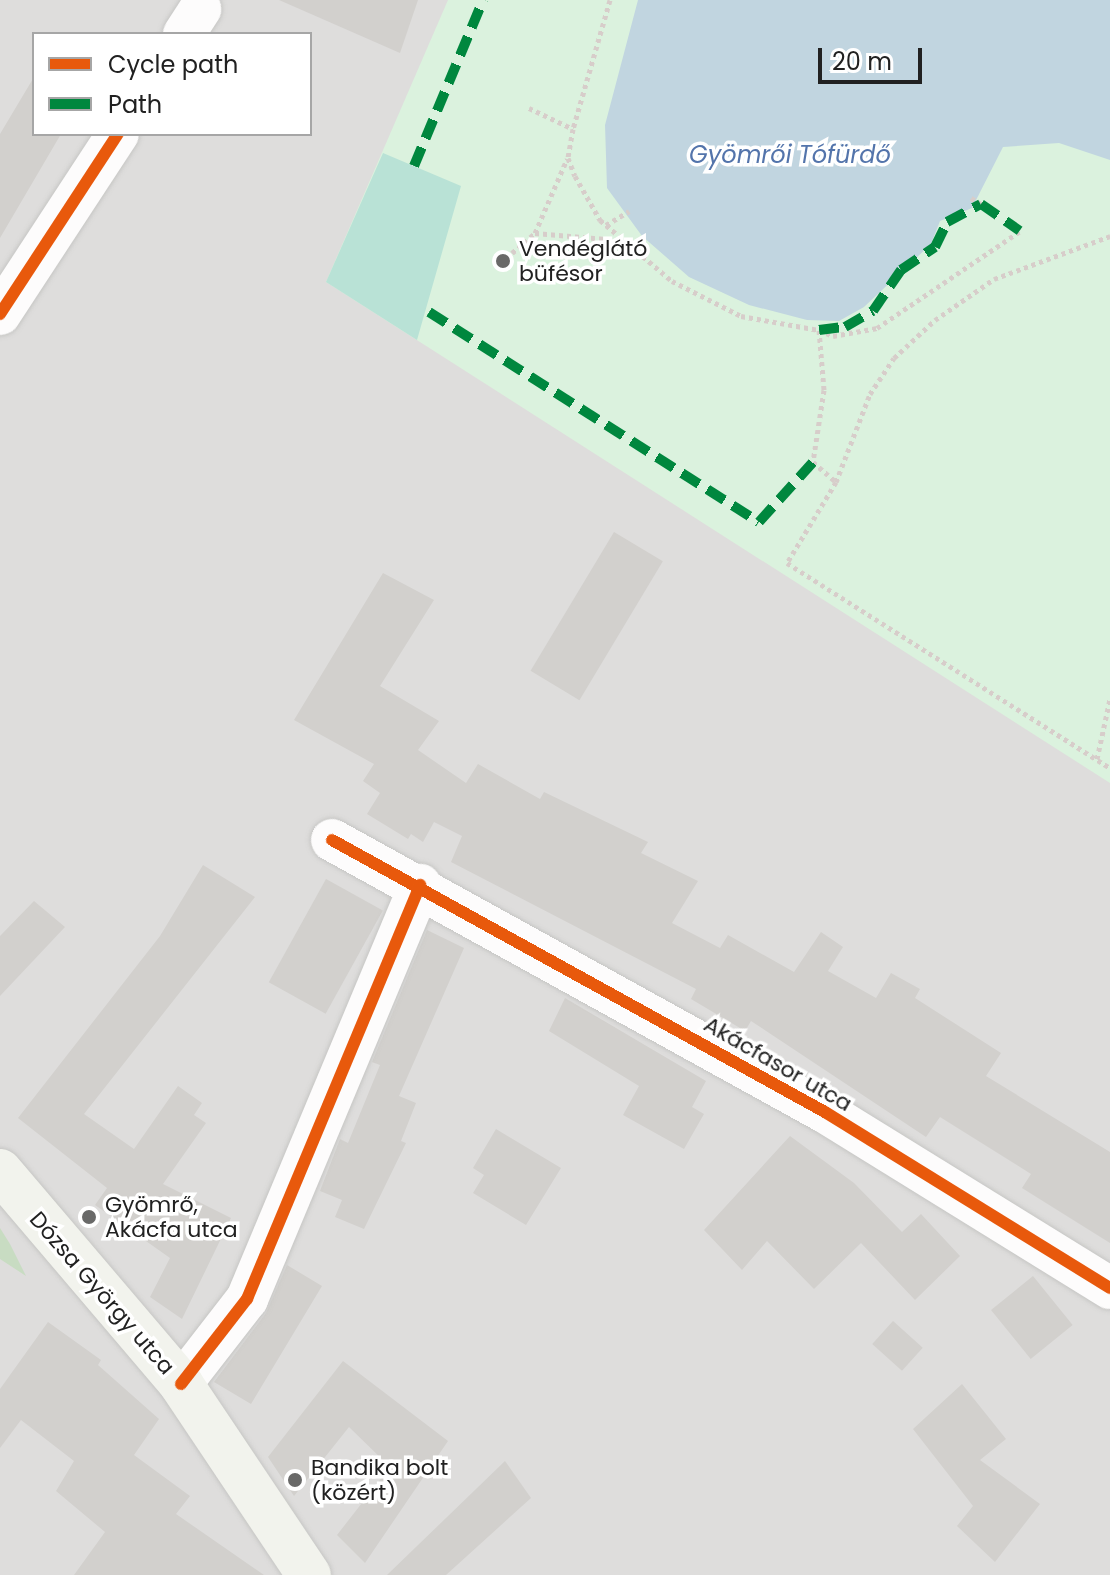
<!DOCTYPE html>
<meta charset="utf-8">
<style>
body{margin:0}
#map{position:relative;width:1110px;height:1575px;overflow:hidden;background:#efeeeb;font-family:Poppins,sans-serif}
div>[style]{position:absolute}
[style*='--x']{left:calc(var(--x)*1px);top:calc(var(--y)*1px);width:calc(var(--w)*1px);rotate:calc(var(--a)*1deg)}
.residential>*{inset:0;background:#dedddc}
.forest>*{inset:0;background:#c8dcc2}
.park>*{inset:0;background:#dbf2de}
.pitch>*{inset:0;background:#b9e2d6}
.water>*{inset:0;background:#c1d5e0}
.building>*{inset:0;background:#d2d0cd;transform-origin:0 0}
.path>*{height:5px;margin-top:-2.5px;transform-origin:0;background:repeating-linear-gradient(90deg,#d7cdca 0 4px,transparent 0 8px)}
.roads{filter:drop-shadow(0 0 2px #c6c6c4) drop-shadow(0 0 2px #c6c6c4)}
.minor>*{height:42px;margin:-21px;padding:0 21px;transform-origin:21px;border-radius:21px;background:#fdfcfc}
.secondary>*{height:44px;margin:-22px;padding:0 22px;transform-origin:22px;border-radius:22px;background:#f2f3ed}
.quiet>*{height:10px;margin-top:-5px;transform-origin:0;background:repeating-linear-gradient(90deg,#00873e 0 20px,transparent 0 30px)}
.cycleway>*{height:12px;margin:-6px;padding:0 6px;transform-origin:6px;border-radius:6px;background:#e8590c}
.dots>*{width:22px;height:22px;translate:-50% -50%;box-sizing:border-box;border:4px solid #fff;border-radius:50%}
span{translate:-50% -50%;white-space:nowrap;text-align:center;line-height:1.15;-webkit-text-stroke:7px #fff;paint-order:stroke}
.poi-label{font-size:22px;color:#212121}
.left{translate:0 -50%;text-align:left}
.street-label{font-size:22px;color:#212121}
.water-label{font-size:24px;color:#5374ab;font-style:italic}
.legend{position:absolute;left:32px;top:32px;width:280px;height:104px;box-sizing:border-box;background:#fff;border:2px solid #a6a6a6;margin:0;padding:10px 14px;list-style:none;font-size:24px;color:#212121}
.legend li{display:flex;align-items:center;gap:16px;height:40px}
.legend b{width:40px;border:2px solid #a6a6a6}
.scale{position:absolute;left:818px;top:48px;width:104px;height:36px;box-sizing:border-box;border:4px solid #212121;border-top:0;padding-left:10px;font-size:24px;line-height:28px;white-space:nowrap;color:#212121;-webkit-text-stroke:6px #fff;paint-order:stroke}
</style>
<div id="map">
<div class="residential">
<i style="clip-path:polygon(evenodd,0 0,1110px 0,1110px 1575px,0 1575px,0 0,34px 34px,310px 34px,310px 134px,34px 134px,34px 34px)"></i>
</div>
<div class="forest">
<i style="clip-path:polygon(0 1228px,10px 1244px,26px 1276px,0 1259px)"></i>
</div>
<div class="park">
<i style="clip-path:polygon(448px 0,1110px 0,1110px 783px,326px 282px)"></i>
</div>
<div class="pitch">
<i style="clip-path:polygon(383px 153px,461px 186px,417px 340px,326px 282px)"></i>
</div>
<div class="water">
<i style="clip-path:polygon(638px 0,1110px 0,1110px 160px,1059px 143px,1003px 147px,972px 208px,940px 221px,931px 244px,864px 307px,839px 321px,807px 320px,749px 305px,689px 277px,642px 236px,607px 188px,605px 125px)"></i>
</div>
<div class="building">
<i style="clip-path:polygon(279px 0,418px 0,400px 53px)"></i>
<i style="clip-path:polygon(34px 77px,34px 134px,61px 134px,0 238px,0 134px)"></i>
<i style="left:614px;top:532px;width:57px;height:162px;rotate:31deg"></i>
<i style="clip-path:polygon(383px 573px,434px 600px,380px 686px,439px 721px,418px 750px,466px 783px,478px 764px,540px 799px,544px 792px,648px 842px,641px 853px,698px 881px,672px 923px,720px 948px,728px 935px,794px 972px,821px 932px,843px 947px,828px 971px,876px 998px,891px 973px,920px 989px,915px 998px,1001px 1053px,986px 1076px,1110px 1152px,1110px 1243px,1022px 1188px,1031px 1174px,940px 1117px,926px 1137px,751px 1021px,745px 1031px,691px 999px,696px 989px,451px 862px,462px 836px,434px 822px,423px 842px,411px 834px,408px 839px,367px 814px,380px 793px,363px 781px,374px 764px,294px 720px)"></i>
<i style="clip-path:polygon(203px 865px,255px 897px,84px 1114px,134px 1149px,178px 1086px,202px 1103px,194px 1115px,206px 1123px,163px 1184px,231px 1218px,182px 1319px,150px 1297px,170px 1258px,95px 1205px,107px 1188px,18px 1118px,160px 936px)"></i>
<i style="left:326px;top:879px;width:65px;height:118px;rotate:29deg"></i>
<i style="clip-path:polygon(34px 901px,65px 927px,0 996px,0 936px)"></i>
<i style="clip-path:polygon(427px 930px,464px 948px,399px 1096px,416px 1103px,401px 1141px,406px 1143px,364px 1229px,335px 1217px,342px 1200px,320px 1191px,340px 1139px,348px 1143px,380px 1065px,372px 1062px)"></i>
<i style="clip-path:polygon(565px 998px,706px 1081px,692px 1107px,704px 1114px,684px 1149px,623px 1115px,639px 1086px,549px 1031px)"></i>
<i style="clip-path:polygon(496px 1129px,561px 1168px,526px 1225px,473px 1193px,484px 1175px,473px 1168px)"></i>
<i style="clip-path:polygon(790px 1136px,854px 1183px,902px 1232px,921px 1214px,960px 1256px,915px 1300px,861px 1243px,814px 1289px,767px 1241px,742px 1270px,704px 1230px)"></i>
<i style="clip-path:polygon(287px 1265px,322px 1286px,251px 1404px,214px 1382px,266px 1313px)"></i>
<i style="left:1033px;top:1276px;width:63px;height:54px;rotate:51deg"></i>
<i style="left:893px;top:1321px;width:40px;height:31px;rotate:42deg"></i>
<i style="clip-path:polygon(48px 1322px,101px 1360px,98px 1365px,159px 1419px,134px 1455px,190px 1496px,176px 1514px,264px 1575px,74px 1575px,105px 1532px,56px 1491px,74px 1461px,21px 1420px,0 1448px,0 1389px)"></i>
<i style="clip-path:polygon(343px 1361px,448px 1441px,365px 1563px,337px 1535px,390px 1467px,349px 1427px,294px 1496px,268px 1457px)"></i>
<i style="clip-path:polygon(962px 1384px,1006px 1439px,980px 1460px,1040px 1504px,995px 1562px,957px 1526px,973px 1506px,913px 1429px)"></i>
<i style="clip-path:polygon(505px 1461px,531px 1498px,446px 1575px,387px 1575px)"></i>
</div>
<div class="path">
<i style="--x:610;--y:0;--w:134;--a:106"></i>
<i style="--x:573;--y:129;--w:29;--a:100"></i>
<i style="--x:568;--y:158;--w:19;--a:69"></i>
<i style="--x:575;--y:176;--w:51;--a:60.4"></i>
<i style="--x:600;--y:220;--w:94;--a:40.3"></i>
<i style="--x:672;--y:281;--w:77;--a:26.9"></i>
<i style="--x:741;--y:316;--w:79;--a:10.2"></i>
<i style="--x:819;--y:330;--w:60;--a:85.2"></i>
<i style="--x:824;--y:390;--w:73;--a:98.7"></i>
<i style="--x:813;--y:462;--w:30;--a:41"></i>
<i style="--x:836;--y:482;--w:94;--a:-68.9"></i>
<i style="--x:870;--y:394;--w:43;--a:-56.3"></i>
<i style="--x:894;--y:358;--w:56;--a:-42.8"></i>
<i style="--x:935;--y:320;--w:72;--a:-34.8"></i>
<i style="--x:994;--y:279;--w:124;--a:-20.3"></i>
<i style="--x:529;--y:108;--w:49;--a:25.5"></i>
<i style="--x:971;--y:198;--w:12;--a:31"></i>
<i style="--x:606;--y:225;--w:27;--a:-31"></i>
<i style="--x:535;--y:233;--w:83;--a:4.8"></i>
<i style="--x:512;--y:253;--w:30;--a:-41"></i>
<i style="--x:535;--y:233;--w:81;--a:-66.6"></i>
<i style="--x:819;--y:330;--w:15;--a:23"></i>
<i style="--x:833;--y:336;--w:45;--a:-10.3"></i>
<i style="--x:877;--y:328;--w:173;--a:-34.1"></i>
<i style="--x:836;--y:482;--w:95;--a:121.2"></i>
<i style="--x:787;--y:563;--w:383;--a:32.4"></i>
<i style="--x:1097;--y:759;--w:61;--a:-77.8"></i>
</div>
<div class="roads">
<div class="minor">
<i style="--x:184;--y:34;--w:30;--a:-57"></i>
<i style="--x:0;--y:314;--w:215;--a:-56.8"></i>
<i style="--x:332;--y:840;--w:563;--a:28.89"></i>
<i style="--x:825;--y:1112;--w:335;--a:31.7"></i>
<i style="--x:181;--y:1384;--w:108;--a:-52.2"></i>
<i style="--x:247;--y:1299;--w:449;--a:-67.3"></i>
</div>
<div class="secondary">
<i style="--x:0;--y:1171;--w:280;--a:49.6"></i>
<i style="--x:181;--y:1384;--w:230;--a:56.2"></i>
</div>
</div>
<div class="quiet">
<i style="--x:414;--y:166;--w:180;--a:-67.4"></i>
<i style="--x:429;--y:312;--w:391;--a:32.5"></i>
<i style="--x:759;--y:522;--w:81;--a:-48"></i>
<i style="--x:819;--y:330;--w:26;--a:-7"></i>
<i style="--x:845;--y:327;--w:32;--a:-30"></i>
<i style="--x:873;--y:311;--w:50;--a:-55.7"></i>
<i style="--x:901;--y:270;--w:41;--a:-34.1"></i>
<i style="--x:935;--y:247;--w:28;--a:-64"></i>
<i style="--x:947;--y:222;--w:38;--a:-28"></i>
<i style="--x:981;--y:204;--w:47;--a:34.7"></i>
</div>
<div class="cycleway">
<i style="--x:0;--y:314;--w:215;--a:-56.8"></i>
<i style="--x:332;--y:840;--w:563;--a:28.89"></i>
<i style="--x:825;--y:1112;--w:335;--a:31.7"></i>
<i style="--x:181;--y:1384;--w:108;--a:-52.2"></i>
<i style="--x:247;--y:1299;--w:449;--a:-67.3"></i>
</div>
<div class="dots">
<i style="left:503px;top:261px;background:#696968"></i>
<i style="left:89px;top:1217px;background:#696968"></i>
<i style="left:295px;top:1480px;background:#696968"></i>
</div>
<div class="poi-label">
<span class="left" style="left:519px;top:261px">Vendéglátó<br>büfésor</span>
<span class="left" style="left:105px;top:1217px">Gyömrő,<br>Akácfa utca</span>
<span class="left" style="left:311px;top:1480px">Bandika bolt<br>(közért)</span>
</div>
<div class="street-label">
<span style="left:778px;top:1064px;rotate:30deg">Akácfasor utca</span>
<span style="left:102px;top:1293px;rotate:49deg">Dózsa György utca</span>
</div>
<div class="water-label">
<span style="left:790px;top:155px">Gyömrői Tófürdő</span>
</div>
<ul class="legend">
<li><b style="height:10px;background:#e8590c"></b>Cycle path</li>
<li><b style="height:10px;background:#00873e"></b>Path</li>
</ul>
<div class="scale">20 m</div>
</div>
